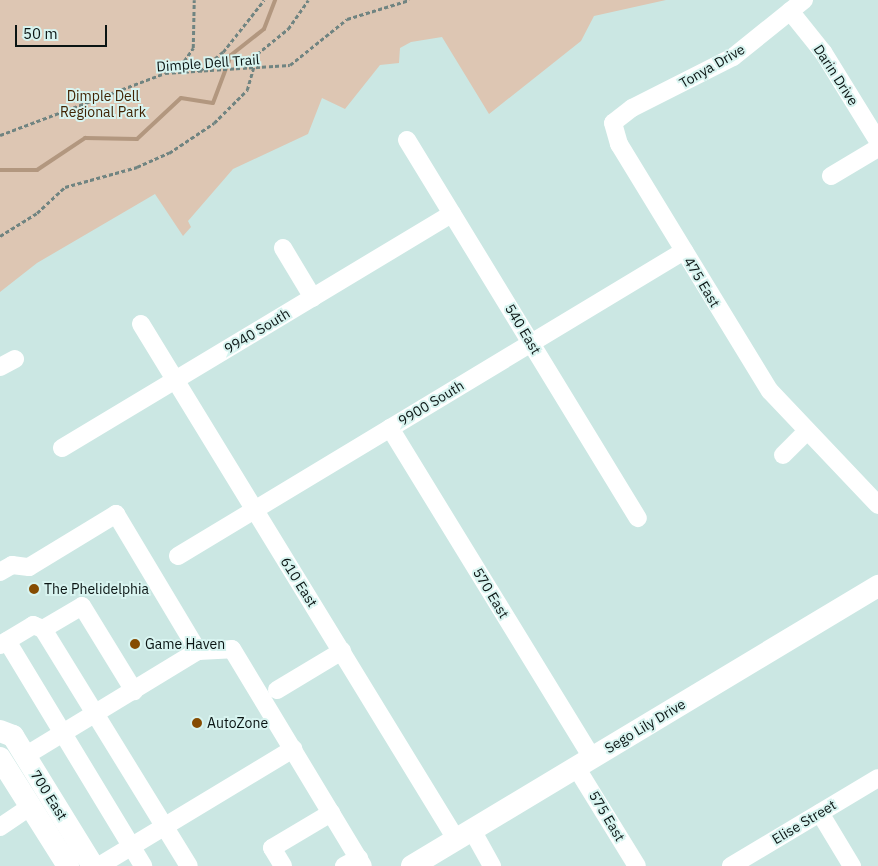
<!DOCTYPE html>
<style>
body{margin:0}
#map{position:relative;width:878px;height:866px;overflow:hidden;background:#cbe7e3;font-family:"IBM Plex Sans",sans-serif}
div>[style]{position:absolute}
[style*='--x']{left:calc(var(--x)*1px);top:calc(var(--y)*1px);width:calc(var(--w)*1px);rotate:calc(var(--a)*1deg)}
.green>*{inset:0;background:#ddc6b3}
.stream>*{height:4px;margin:-2px;padding:0 2px;transform-origin:2px;border-radius:2px;background:#b2977f}
.path>*{height:2.5px;margin-top:-1.25px;transform-origin:0;background:repeating-linear-gradient(90deg,#708481 0 4px,transparent 0 6.5px)}
.minor>*{height:18px;margin:-9px;padding:0 9px;transform-origin:9px;border-radius:9px;background:#fff}
.major>*{height:22px;margin:-11px;padding:0 11px;transform-origin:11px;border-radius:11px;background:#fff}
.dots>*{width:14px;height:14px;translate:-50% -50%;box-sizing:border-box;border:2px solid #d8f4f0;border-radius:50%}
span{translate:-50% -50%;white-space:nowrap;text-align:center;line-height:1.15;-webkit-text-stroke:4px #d8f4f0;paint-order:stroke}
.street-label{font-size:14px;color:#0a1413}
.park-label{font-size:14px;color:#412404}
.poi-label{font-size:14px;color:#0a1413}
.left{translate:0 -50%;text-align:left}
.scale{position:absolute;left:15px;top:25px;width:92px;height:22px;box-sizing:border-box;border:2px solid #0a1413;border-top:0;padding-left:6px;font-size:15px;line-height:18px;white-space:nowrap;color:#0a1413;-webkit-text-stroke:4px #d8f4f0;paint-order:stroke}
</style>
<div id="map">
<div class="green">
<i style="clip-path:polygon(0 0,666px 0,594px 16px,581px 41px,489px 114px,442px 37px,411px 42px,400px 48px,399px 63px,380px 65px,345px 109px,322px 98px,308px 134px,233px 169px,188px 221px,191px 227px,183px 236px,155px 194px,37px 263px,0 292px)"></i>
</div>
<div class="stream">
<i style="--x:0;--y:170;--w:37;--a:0"></i>
<i style="--x:37;--y:170;--w:58;--a:-33.7"></i>
<i style="--x:85;--y:138;--w:52;--a:1.1"></i>
<i style="--x:137;--y:139;--w:60;--a:-43"></i>
<i style="--x:181;--y:98;--w:32;--a:9"></i>
<i style="--x:213;--y:103;--w:51;--a:-69.4"></i>
<i style="--x:231;--y:55;--w:42;--a:-38.2"></i>
<i style="--x:264;--y:29;--w:31;--a:-69"></i>
</div>
<div class="path">
<i style="--x:200;--y:71;--w:30;--a:-40"></i>
<i style="--x:223;--y:52;--w:66;--a:-51.7"></i>
<i style="--x:166;--y:72;--w:21;--a:-31"></i>
<i style="--x:184;--y:61;--w:16;--a:-55"></i>
<i style="--x:193;--y:48;--w:48;--a:-88.8"></i>
<i style="--x:0;--y:135;--w:176;--a:-20.6"></i>
<i style="--x:165;--y:73;--w:125;--a:-3.7"></i>
<i style="--x:290;--y:65;--w:73;--a:-38.9"></i>
<i style="--x:347;--y:19;--w:65;--a:-17"></i>
<i style="--x:0;--y:236;--w:44;--a:-31.9"></i>
<i style="--x:37;--y:213;--w:38;--a:-43"></i>
<i style="--x:65;--y:187;--w:75;--a:-15.5"></i>
<i style="--x:137;--y:167;--w:35;--a:-24"></i>
<i style="--x:169;--y:153;--w:54;--a:-33.7"></i>
<i style="--x:214;--y:123;--w:47;--a:-45"></i>
<i style="--x:247;--y:90;--w:37;--a:-74"></i>
<i style="--x:257;--y:54;--w:40;--a:-39"></i>
<i style="--x:288;--y:29;--w:35;--a:-55"></i>
</div>
<div class="minor">
<i style="--x:804;--y:0;--w:91;--a:141.2"></i>
<i style="--x:733;--y:57;--w:113;--a:153.2"></i>
<i style="--x:632;--y:108;--w:24;--a:142"></i>
<i style="--x:613;--y:123;--w:22;--a:74"></i>
<i style="--x:619;--y:144;--w:289;--a:58.6"></i>
<i style="--x:770;--y:391;--w:157;--a:46.5"></i>
<i style="--x:790;--y:11;--w:53;--a:51.2"></i>
<i style="--x:823;--y:52;--w:105;--a:58.3"></i>
<i style="--x:407;--y:140;--w:443;--a:58.6"></i>
<i style="--x:831;--y:176;--w:55;--a:-30.8"></i>
<i style="--x:283;--y:248;--w:58;--a:59"></i>
<i style="--x:141;--y:324;--w:604;--a:58.55"></i>
<i style="--x:0;--y:367;--w:17;--a:-28"></i>
<i style="--x:390;--y:428;--w:387;--a:58.5"></i>
<i style="--x:62;--y:448;--w:455;--a:-31"></i>
<i style="--x:783;--y:455;--w:31;--a:-45"></i>
<i style="--x:178;--y:556;--w:591;--a:-31.08"></i>
<i style="--x:0;--y:572;--w:14;--a:-30"></i>
<i style="--x:12;--y:565;--w:17;--a:7"></i>
<i style="--x:29;--y:567;--w:102;--a:-31.3"></i>
<i style="--x:116;--y:514;--w:160;--a:59.1"></i>
<i style="--x:198;--y:651;--w:34;--a:-3"></i>
<i style="--x:232;--y:649;--w:253;--a:58.9"></i>
<i style="--x:43;--y:629;--w:278;--a:58.4"></i>
<i style="--x:7;--y:641;--w:263;--a:58.8"></i>
<i style="--x:0;--y:645;--w:39;--a:-31"></i>
<i style="--x:33;--y:625;--w:11;--a:22"></i>
<i style="--x:43;--y:629;--w:45;--a:-30.5"></i>
<i style="--x:82;--y:606;--w:100;--a:58.5"></i>
<i style="--x:277;--y:690;--w:76;--a:-31"></i>
<i style="--x:25;--y:756;--w:202;--a:-31.3"></i>
<i style="--x:576;--y:767;--w:116;--a:58.4"></i>
<i style="--x:820;--y:813;--w:62;--a:58.9"></i>
<i style="--x:0;--y:827;--w:36;--a:-34"></i>
<i style="--x:472;--y:830;--w:41;--a:60.9"></i>
<i style="--x:99;--y:866;--w:227;--a:-31.1"></i>
<i style="--x:283;--y:866;--w:21;--a:-121"></i>
<i style="--x:272;--y:848;--w:69;--a:-30.7"></i>
<i style="--x:344;--y:866;--w:17;--a:-28"></i>
<i style="--x:731;--y:866;--w:171;--a:-30.9"></i>
</div>
<div class="major">
<i style="--x:0;--y:731;--w:14;--a:21"></i>
<i style="--x:13;--y:736;--w:153;--a:58.4"></i>
<i style="--x:0;--y:758;--w:128;--a:57.8"></i>
<i style="--x:412;--y:866;--w:544;--a:-31"></i>
</div>
<div class="dots">
<i style="left:34px;top:589px;background:#864c02"></i>
<i style="left:135px;top:644px;background:#864c02"></i>
<i style="left:197px;top:723px;background:#864c02"></i>
</div>
<div class="street-label">
<span style="left:208px;top:63px;rotate:-4deg">Dimple Dell Trail</span>
<span style="left:712px;top:66px;rotate:-30deg">Tonya Drive</span>
<span style="left:836px;top:75px;rotate:57deg">Darin Drive</span>
<span style="left:702px;top:282px;rotate:59deg">475 East</span>
<span style="left:523px;top:329px;rotate:59deg">540 East</span>
<span style="left:257px;top:331px;rotate:-31deg">9940 South</span>
<span style="left:431px;top:403px;rotate:-31deg">9900 South</span>
<span style="left:299px;top:582px;rotate:58deg">610 East</span>
<span style="left:491px;top:593px;rotate:59deg">570 East</span>
<span style="left:645px;top:726px;rotate:-31deg">Sego Lily Drive</span>
<span style="left:49px;top:795px;rotate:58deg">700 East</span>
<span style="left:607px;top:816px;rotate:59deg">575 East</span>
<span style="left:804px;top:822px;rotate:-31deg">Elise Street</span>
</div>
<div class="park-label">
<span style="left:103px;top:104px">Dimple Dell<br>Regional Park</span>
</div>
<div class="poi-label">
<span class="left" style="left:44px;top:589px">The Phelidelphia</span>
<span class="left" style="left:145px;top:644px">Game Haven</span>
<span class="left" style="left:207px;top:723px">AutoZone</span>
</div>
<div class="scale">50 m</div>
</div>
